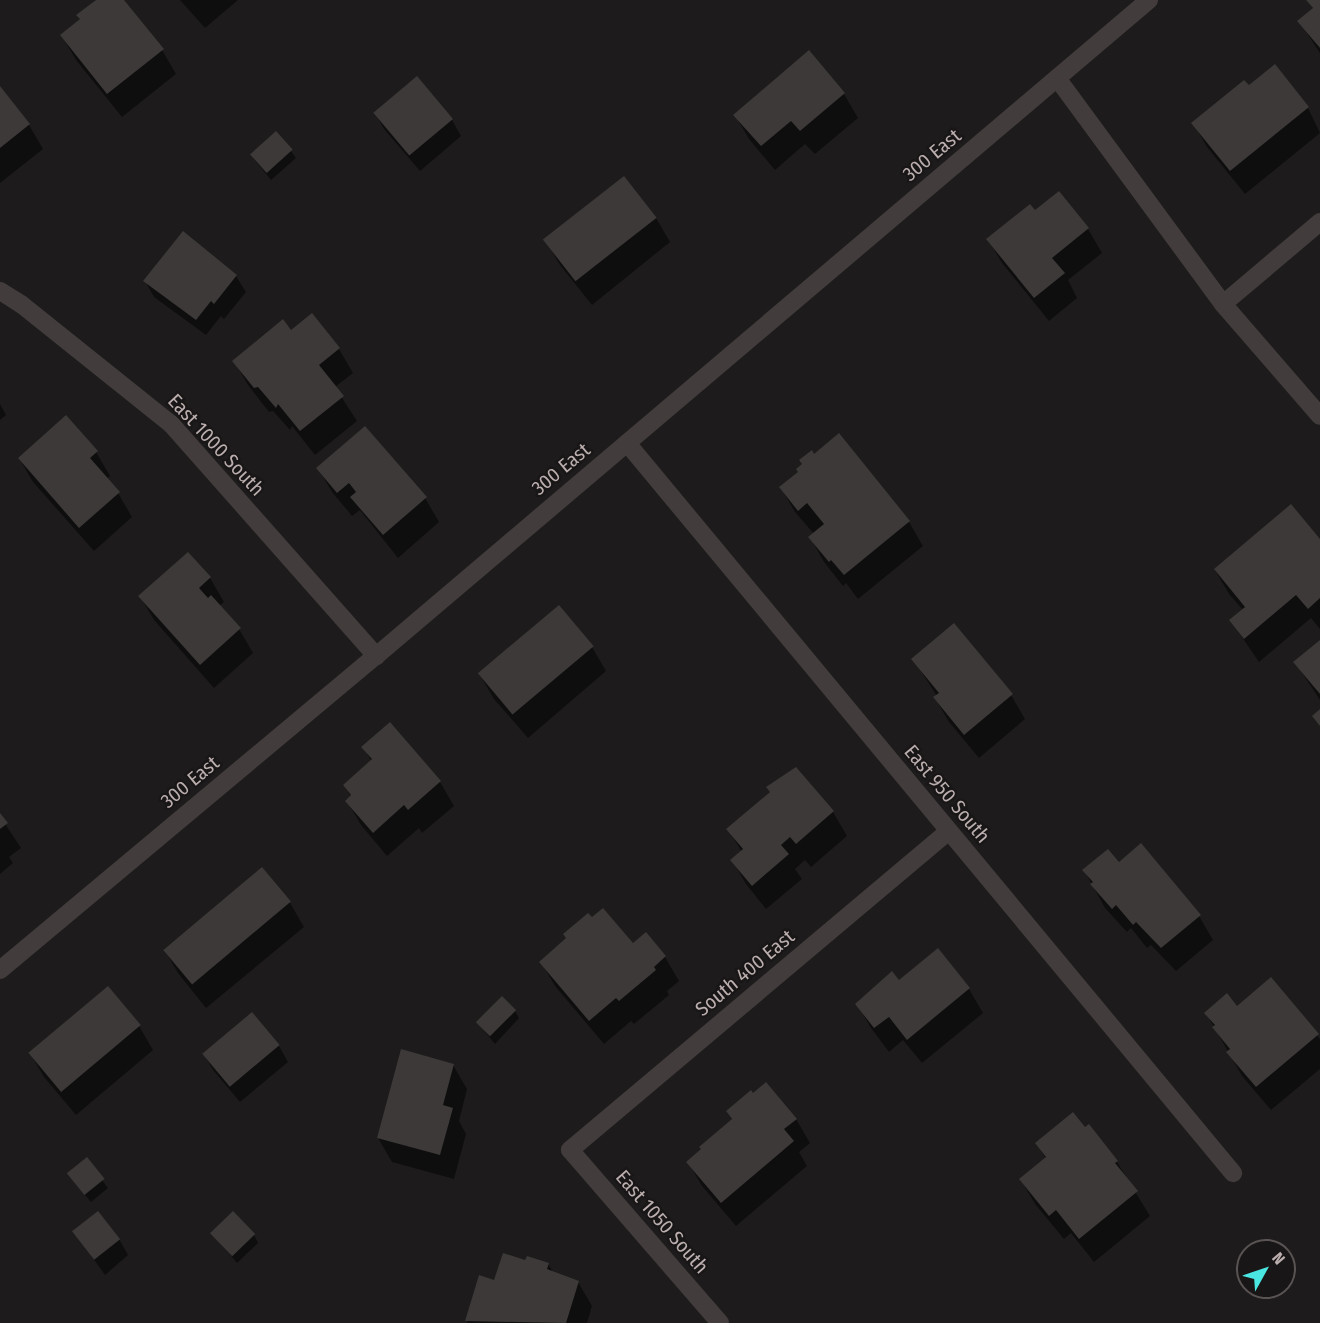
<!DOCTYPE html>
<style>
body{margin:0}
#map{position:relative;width:1320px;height:1323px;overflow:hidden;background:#1d1b1b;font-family:"Fira Sans Condensed",sans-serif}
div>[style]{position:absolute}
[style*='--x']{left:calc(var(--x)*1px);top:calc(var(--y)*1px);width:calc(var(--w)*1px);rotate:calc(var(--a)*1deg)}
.shadow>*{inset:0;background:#0007}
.building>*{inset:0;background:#3c3938;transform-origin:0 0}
.minor>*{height:18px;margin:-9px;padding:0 9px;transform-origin:9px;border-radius:9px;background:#423d3c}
span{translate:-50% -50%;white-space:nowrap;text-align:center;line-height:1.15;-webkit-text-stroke:4.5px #181616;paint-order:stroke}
.street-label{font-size:20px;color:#bbaeae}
.north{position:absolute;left:1236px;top:1239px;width:60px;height:60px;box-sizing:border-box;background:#181616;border:2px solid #595353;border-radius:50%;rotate:50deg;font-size:16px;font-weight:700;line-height:24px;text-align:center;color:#bbaeae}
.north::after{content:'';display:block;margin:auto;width:21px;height:27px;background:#49e6e2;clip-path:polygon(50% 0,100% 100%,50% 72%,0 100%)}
</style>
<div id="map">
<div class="shadow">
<i style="clip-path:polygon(98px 0,122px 0,162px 50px,176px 74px,122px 117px,76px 60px,62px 36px,81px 20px)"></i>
<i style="clip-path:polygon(180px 0,238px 0,205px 28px)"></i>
<i style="clip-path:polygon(1308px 0,1320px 0,1320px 53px,1299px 21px,1313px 9px)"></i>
<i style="clip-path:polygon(417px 78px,452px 120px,461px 136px,420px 171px,384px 129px,375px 113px)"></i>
<i style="clip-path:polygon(1248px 88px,1308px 108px,1320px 133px,1245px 194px,1207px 147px,1193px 123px)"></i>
<i style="clip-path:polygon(0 89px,29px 125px,43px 149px,0 183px)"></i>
<i style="clip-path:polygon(844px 94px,858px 118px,815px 154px,805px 144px,775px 170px,749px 139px,735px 115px)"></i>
<i style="clip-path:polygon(291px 151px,296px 158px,271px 180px,251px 155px)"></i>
<i style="clip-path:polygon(1035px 212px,1088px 229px,1102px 253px,1068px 280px,1077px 298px,1049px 321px,1002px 263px,988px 239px)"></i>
<i style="clip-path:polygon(656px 218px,670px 242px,592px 305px,560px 265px,546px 241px)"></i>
<i style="clip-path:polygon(183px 233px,236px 276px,246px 292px,224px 319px,221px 316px,206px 335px,154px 297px,145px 281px)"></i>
<i style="clip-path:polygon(312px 315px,339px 349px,353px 373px,335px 387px,357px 421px,315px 455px,292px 426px,290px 430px,273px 411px,269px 412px,248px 385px,234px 361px,291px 332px)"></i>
<i style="clip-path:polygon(0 404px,6px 415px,0 420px)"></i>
<i style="clip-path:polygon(839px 435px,909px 522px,923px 546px,858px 599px,846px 583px,843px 586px,824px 562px,810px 537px,814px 534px,795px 512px,781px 488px)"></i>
<i style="clip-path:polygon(96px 452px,110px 476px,106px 479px,118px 493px,132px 517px,94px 551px,33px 482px,19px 458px)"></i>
<i style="clip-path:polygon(318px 468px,425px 498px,439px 522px,398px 558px,360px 510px,352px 516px,332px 492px)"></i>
<i style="clip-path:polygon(1320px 541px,1320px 629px,1311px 618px,1259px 662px,1231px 621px,1243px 610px,1229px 594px,1215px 570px)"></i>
<i style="clip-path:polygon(210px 578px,224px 602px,219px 606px,239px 629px,253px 653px,214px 688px,154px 620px,140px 596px)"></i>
<i style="clip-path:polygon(1320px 641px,1320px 700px,1295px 662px)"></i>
<i style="clip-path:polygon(592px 647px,606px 671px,528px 738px,494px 699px,480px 675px)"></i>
<i style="clip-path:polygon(913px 659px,1011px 695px,1025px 719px,979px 758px,949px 722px,935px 698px,937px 696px)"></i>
<i style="clip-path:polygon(363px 747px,440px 782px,454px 806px,422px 833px,419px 828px,387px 856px,361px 825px,347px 801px,351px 797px,344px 785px,372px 762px)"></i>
<i style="clip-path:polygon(796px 769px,833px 812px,847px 836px,811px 867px,805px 860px,795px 869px,802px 879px,766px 909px,746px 884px,732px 860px,742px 852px,728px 829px)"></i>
<i style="clip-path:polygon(0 816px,21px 848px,9px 857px,13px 863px,0 874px)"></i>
<i style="clip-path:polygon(1141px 845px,1199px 916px,1213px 940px,1176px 971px,1151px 945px,1147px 948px,1131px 928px,1127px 932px,1105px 908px,1084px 870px,1119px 864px)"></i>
<i style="clip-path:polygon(262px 869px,290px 903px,304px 927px,206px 1008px,178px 973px,164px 949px)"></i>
<i style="clip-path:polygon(646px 934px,665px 957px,679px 981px,667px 991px,669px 995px,634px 1024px,631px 1021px,604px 1044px,555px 986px,541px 962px,633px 945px)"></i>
<i style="clip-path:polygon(938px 951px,969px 989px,983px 1013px,922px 1063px,903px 1040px,889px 1052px,871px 1028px,857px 1004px,899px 982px)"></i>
<i style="clip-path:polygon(1271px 980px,1320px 1039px,1320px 1069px,1271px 1110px,1242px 1076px,1206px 1013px,1237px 1008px)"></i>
<i style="clip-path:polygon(515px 1011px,519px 1018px,495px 1044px,478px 1023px)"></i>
<i style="clip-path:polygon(139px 1026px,153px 1050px,76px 1115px,44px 1077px,30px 1053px)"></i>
<i style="clip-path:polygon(279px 1046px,288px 1062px,240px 1102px,213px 1070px,204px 1054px)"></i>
<i style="clip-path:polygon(453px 1065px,467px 1089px,459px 1121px,466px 1134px,454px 1179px,392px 1162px,378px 1138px)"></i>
<i style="clip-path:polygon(727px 1112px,796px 1119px,810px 1143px,799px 1152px,807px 1166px,736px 1226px,702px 1186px,688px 1162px,732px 1120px)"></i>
<i style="clip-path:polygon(1037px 1143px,1117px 1162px,1150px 1216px,1094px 1262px,1071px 1233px,1064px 1239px,1035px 1204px,1021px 1180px,1046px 1159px)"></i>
<i style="clip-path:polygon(86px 1159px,108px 1188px,91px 1202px,73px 1180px)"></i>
<i style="clip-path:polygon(75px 1233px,119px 1239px,128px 1255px,105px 1275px)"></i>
<i style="clip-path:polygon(212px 1233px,254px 1235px,258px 1243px,237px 1263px)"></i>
<i style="clip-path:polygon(526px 1262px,548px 1264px,553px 1272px,578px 1282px,592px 1306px,587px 1323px,467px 1323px,480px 1277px,495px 1282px)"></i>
</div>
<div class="building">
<i style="clip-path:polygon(96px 0,124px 0,164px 49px,107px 94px,60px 35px,80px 19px,76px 15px)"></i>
<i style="clip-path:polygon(1306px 0,1320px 0,1320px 48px,1297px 21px,1313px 8px)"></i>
<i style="clip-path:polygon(809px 50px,845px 93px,800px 131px,791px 121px,761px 146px,733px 115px)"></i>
<i style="clip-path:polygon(1275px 64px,1309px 107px,1230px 171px,1191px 123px,1244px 80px,1249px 85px)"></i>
<i style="left:417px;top:76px;width:56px;height:57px;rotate:50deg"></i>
<i style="clip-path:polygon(0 86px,30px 124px,0 148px)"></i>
<i style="left:276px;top:131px;width:25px;height:35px;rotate:48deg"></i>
<i style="left:624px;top:176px;width:53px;height:103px;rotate:52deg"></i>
<i style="clip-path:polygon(1059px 191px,1089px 228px,1052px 258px,1065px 273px,1034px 298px,986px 239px,1030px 204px,1035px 210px)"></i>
<i style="clip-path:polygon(183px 231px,237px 275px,214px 304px,211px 301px,196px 320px,143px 281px)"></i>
<i style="clip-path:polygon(312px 313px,340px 348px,319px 365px,344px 396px,300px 431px,278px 404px,276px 408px,258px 387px,254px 388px,232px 361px,283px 319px,291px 330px)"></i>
<i style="clip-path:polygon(66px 415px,98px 451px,90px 458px,120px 492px,79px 528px,18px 458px)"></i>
<i style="clip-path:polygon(365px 426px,427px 497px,383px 535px,350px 497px,356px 492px,349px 483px,337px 493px,316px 468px)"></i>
<i style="clip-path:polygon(839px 433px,910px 521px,844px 575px,831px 560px,829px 562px,808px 537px,824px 524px,807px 503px,798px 511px,779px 487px,798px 472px,796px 469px,802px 464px,799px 460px,812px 450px,814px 454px)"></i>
<i style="clip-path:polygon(1291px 504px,1320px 539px,1320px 598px,1308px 609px,1296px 595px,1244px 639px,1229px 620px,1245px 607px,1214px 569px)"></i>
<i style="clip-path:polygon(188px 552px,211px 577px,199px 588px,208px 598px,211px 595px,241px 628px,200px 665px,138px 596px)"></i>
<i style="left:559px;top:605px;width:54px;height:106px;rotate:50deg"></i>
<i style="clip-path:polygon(954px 623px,1013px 694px,964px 735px,933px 697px,939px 693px,911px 659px)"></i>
<i style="clip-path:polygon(1320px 640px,1320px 694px,1293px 662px)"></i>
<i style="clip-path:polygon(1320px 709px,1320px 726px,1312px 716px)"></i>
<i style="clip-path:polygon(390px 722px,441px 781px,408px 810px,404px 805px,373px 833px,345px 801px,351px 795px,343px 785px,372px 759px,361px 747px)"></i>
<i style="clip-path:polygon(796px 767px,834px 811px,796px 844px,790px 837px,781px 845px,789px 854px,752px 886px,730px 860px,743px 849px,726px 829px,770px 792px,766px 787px)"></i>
<i style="clip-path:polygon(0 813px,8px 823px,0 829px)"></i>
<i style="clip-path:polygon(1141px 843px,1201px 915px,1161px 948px,1136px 922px,1133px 925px,1116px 905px,1112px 909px,1090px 884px,1093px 882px,1082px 870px,1108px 849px,1119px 862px)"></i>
<i style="left:262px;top:867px;width:45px;height:129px;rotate:50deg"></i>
<i style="clip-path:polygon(603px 908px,633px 943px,646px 932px,666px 956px,654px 967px,656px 970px,619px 1001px,616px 998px,589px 1021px,539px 962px,566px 938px,563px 934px,588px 913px,592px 917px)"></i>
<i style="clip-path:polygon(938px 948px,970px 988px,907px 1040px,889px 1017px,874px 1028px,855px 1004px,892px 971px,899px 980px)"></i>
<i style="clip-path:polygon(1271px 977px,1319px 1034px,1256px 1087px,1226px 1052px,1230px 1049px,1212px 1027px,1215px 1025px,1204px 1013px,1227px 993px,1237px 1006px)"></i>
<i style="left:108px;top:986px;width:51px;height:104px;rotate:50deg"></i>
<i style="left:502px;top:996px;width:20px;height:37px;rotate:45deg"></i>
<i style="left:252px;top:1012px;width:43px;height:65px;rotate:50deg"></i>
<i style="clip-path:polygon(401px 1049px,454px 1064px,443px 1105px,453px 1108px,440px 1155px,377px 1138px)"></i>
<i style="clip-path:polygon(766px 1082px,797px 1119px,784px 1129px,794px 1141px,721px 1203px,686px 1162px,701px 1149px,699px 1147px,732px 1119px,726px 1111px,751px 1090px,753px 1093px)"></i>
<i style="clip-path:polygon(1073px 1112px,1085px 1127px,1089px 1124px,1118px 1161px,1115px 1163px,1138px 1191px,1079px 1239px,1056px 1210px,1049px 1216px,1019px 1179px,1046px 1157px,1035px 1143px)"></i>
<i style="left:87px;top:1157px;width:28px;height:26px;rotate:51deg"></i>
<i style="left:98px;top:1211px;width:36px;height:33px;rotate:52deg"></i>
<i style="left:233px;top:1211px;width:32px;height:32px;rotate:46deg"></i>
<i style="clip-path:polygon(503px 1253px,525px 1260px,527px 1256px,549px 1263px,547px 1269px,579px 1281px,566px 1323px,465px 1321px,479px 1275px,494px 1280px)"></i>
</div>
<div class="minor">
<i style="--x:1057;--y:78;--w:280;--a:53.7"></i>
<i style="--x:1223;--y:304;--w:148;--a:49.1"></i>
<i style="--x:0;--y:291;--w:25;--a:32"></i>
<i style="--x:21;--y:304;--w:192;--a:38.7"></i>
<i style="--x:171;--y:424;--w:310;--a:48.5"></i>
<i style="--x:1223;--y:304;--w:127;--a:-40.2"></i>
<i style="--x:627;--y:443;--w:949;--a:50.3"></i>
<i style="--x:0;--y:970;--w:490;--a:-39.9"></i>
<i style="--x:376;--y:656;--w:1014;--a:-40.32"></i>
<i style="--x:720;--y:1323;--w:229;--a:-130.9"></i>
<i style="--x:570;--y:1150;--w:495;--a:-40.1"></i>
</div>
<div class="street-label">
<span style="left:932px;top:155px;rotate:-40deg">300 East</span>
<span style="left:216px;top:445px;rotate:47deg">East 1000 South</span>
<span style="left:561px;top:469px;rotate:-40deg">300 East</span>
<span style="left:190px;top:782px;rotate:-40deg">300 East</span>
<span style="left:947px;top:794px;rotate:50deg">East 950 South</span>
<span style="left:745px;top:973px;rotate:-40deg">South 400 East</span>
<span style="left:662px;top:1222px;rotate:49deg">East 1050 South</span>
</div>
<div class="north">N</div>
</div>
